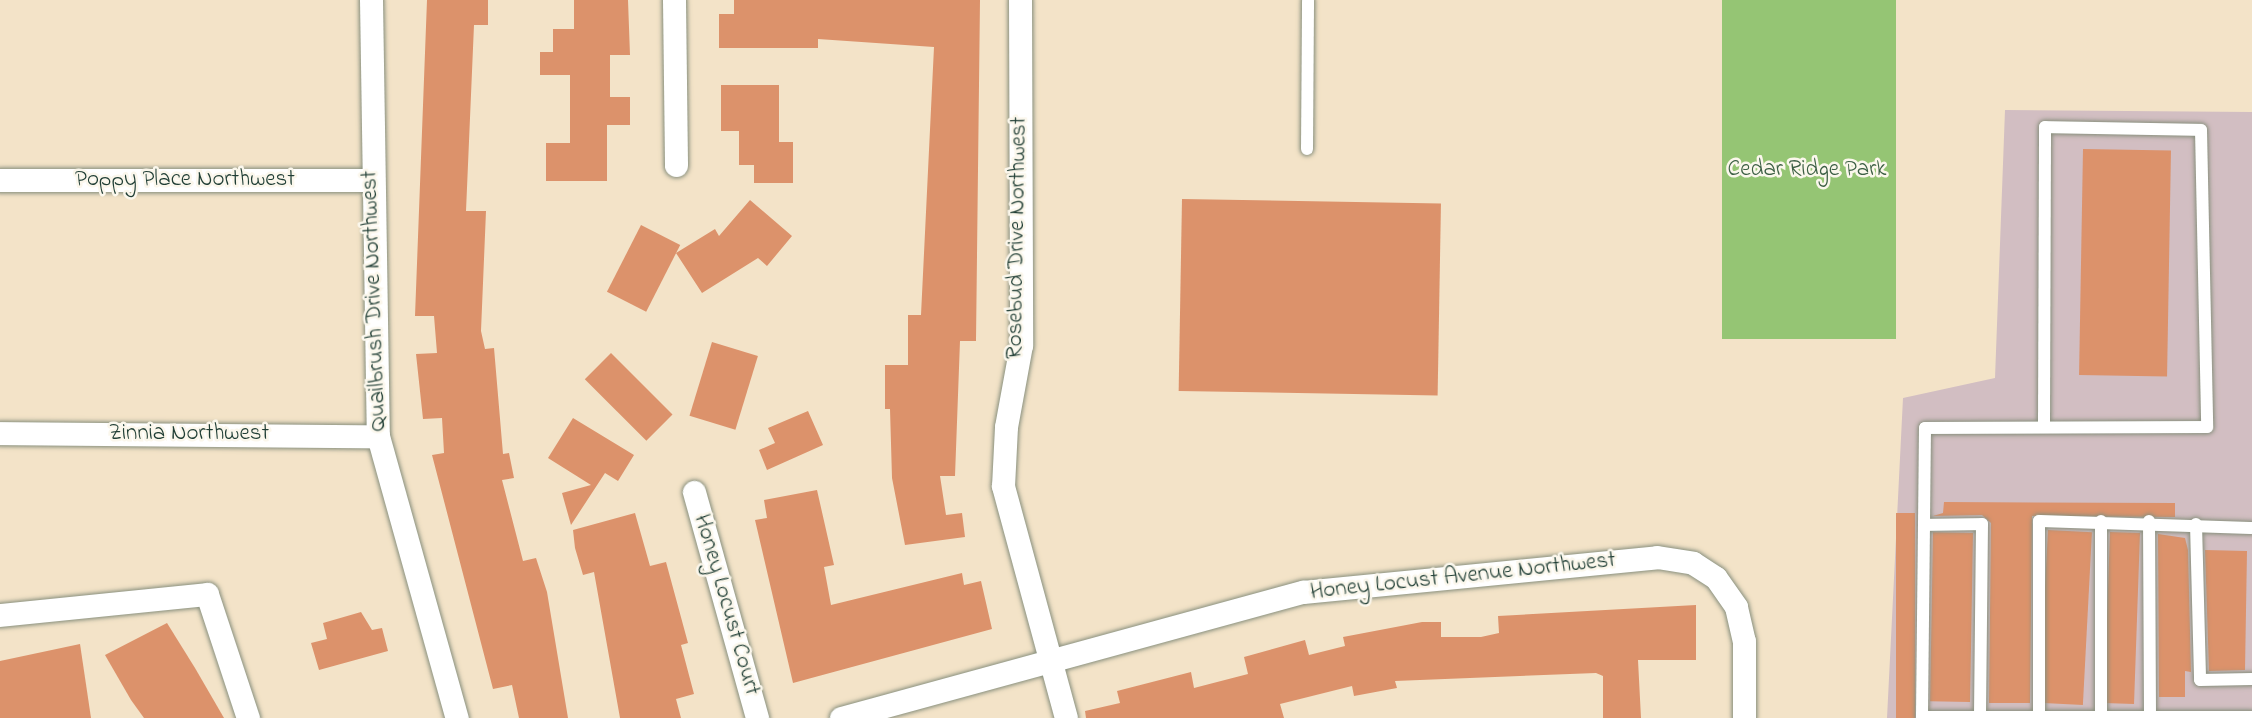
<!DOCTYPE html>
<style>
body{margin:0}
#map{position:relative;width:2252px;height:718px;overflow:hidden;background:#f3e3c8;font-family:"Indie Flower",sans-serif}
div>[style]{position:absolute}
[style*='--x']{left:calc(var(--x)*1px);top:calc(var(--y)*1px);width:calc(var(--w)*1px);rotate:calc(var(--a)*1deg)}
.industrial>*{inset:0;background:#d2bec2}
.green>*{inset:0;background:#95c574;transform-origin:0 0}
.building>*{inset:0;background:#dc926b;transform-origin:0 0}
.roads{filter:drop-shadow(0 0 2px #89907e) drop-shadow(0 0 2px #89907e)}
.lane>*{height:12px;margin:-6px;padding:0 6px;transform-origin:6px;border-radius:6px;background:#fff}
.street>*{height:23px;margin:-11.5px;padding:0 11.5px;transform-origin:11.5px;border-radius:11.5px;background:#fff}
span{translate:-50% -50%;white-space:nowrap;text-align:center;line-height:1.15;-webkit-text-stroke:5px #fbf7ec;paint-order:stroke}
.park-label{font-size:23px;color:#3c5f44}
.street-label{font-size:23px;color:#1f3d34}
</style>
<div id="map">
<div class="industrial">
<i style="clip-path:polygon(2005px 110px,2252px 112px,2252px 718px,1887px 718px,1903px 398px,1995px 378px)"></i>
</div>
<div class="green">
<i style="left:1722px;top:0;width:174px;height:339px"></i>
</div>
<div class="building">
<i style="clip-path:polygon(427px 0,488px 0,488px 25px,474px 25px,466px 211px,486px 211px,481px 331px,485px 349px,494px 348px,503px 454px,509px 453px,514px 478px,502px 480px,523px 561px,536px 558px,547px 592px,568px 718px,519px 718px,512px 685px,493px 689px,432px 455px,444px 453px,442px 418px,423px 419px,416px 354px,437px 353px,434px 316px,415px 316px)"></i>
<i style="clip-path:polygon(574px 0,628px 0,630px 55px,610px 55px,610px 97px,630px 97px,630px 125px,607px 125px,607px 181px,546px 181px,546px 143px,570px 143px,570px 75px,540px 75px,540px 52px,553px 52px,553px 29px,574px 29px)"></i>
<i style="clip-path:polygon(734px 0,980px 0,976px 341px,960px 341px,955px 476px,940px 476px,946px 515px,962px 513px,965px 537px,905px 545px,892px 478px,890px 409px,885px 409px,885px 365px,908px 365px,908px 315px,921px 315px,934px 47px,818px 39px,818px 48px,719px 48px,719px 14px,734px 14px)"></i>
<i style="clip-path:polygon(721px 85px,779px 85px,779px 142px,793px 142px,793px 183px,754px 183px,754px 165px,739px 165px,739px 131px,721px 131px)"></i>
<i style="left:2083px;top:149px;width:88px;height:226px;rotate:1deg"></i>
<i style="left:1182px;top:199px;width:259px;height:192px;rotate:1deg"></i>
<i style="clip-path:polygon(750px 200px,792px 236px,767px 266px,758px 258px,702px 293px,676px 253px,715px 229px,719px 236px)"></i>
<i style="left:641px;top:225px;width:44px;height:75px;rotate:27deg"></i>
<i style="left:712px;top:342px;width:48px;height:77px;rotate:17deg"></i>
<i style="left:611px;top:353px;width:87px;height:37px;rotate:45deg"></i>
<i style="clip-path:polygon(808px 411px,823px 445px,767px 470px,759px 450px,775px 443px,768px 428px)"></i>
<i style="clip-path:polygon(573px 418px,634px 455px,618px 481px,605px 473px,571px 525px,562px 493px,591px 485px,548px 458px)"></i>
<i style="clip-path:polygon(817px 490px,834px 565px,824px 567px,831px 605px,962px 573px,964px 585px,981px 581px,992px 629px,793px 683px,755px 520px,767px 518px,764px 500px)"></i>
<i style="clip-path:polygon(1944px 502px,2175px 503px,2175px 517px,2032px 516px,2030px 703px,1989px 703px,1991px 523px,1982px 515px,1933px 516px,1943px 513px)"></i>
<i style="clip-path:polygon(635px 513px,650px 566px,666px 562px,688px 643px,681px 645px,694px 694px,676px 699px,681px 718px,620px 718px,594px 572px,583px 575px,575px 548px,573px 530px)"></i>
<i style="left:1896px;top:513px;width:19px;height:205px"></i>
<i style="left:2048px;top:530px;width:44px;height:173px;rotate:3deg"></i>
<i style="left:2110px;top:532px;width:30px;height:171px;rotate:2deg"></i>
<i style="left:1973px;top:533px;width:169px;height:40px;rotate:91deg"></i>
<i style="clip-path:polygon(2158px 534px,2185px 538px,2188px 550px,2191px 672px,2185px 671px,2185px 697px,2159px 697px)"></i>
<i style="clip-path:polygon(2205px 550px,2247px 551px,2245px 670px,2209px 671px)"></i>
<i style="clip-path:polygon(1696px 605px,1696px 660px,1638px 660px,1641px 718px,1603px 718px,1603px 676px,1596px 673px,1395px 681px,1397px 688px,1354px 696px,1352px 686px,1280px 704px,1284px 718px,1086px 718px,1085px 711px,1120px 703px,1117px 691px,1191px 672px,1194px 688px,1248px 674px,1244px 657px,1305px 640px,1309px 655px,1345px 646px,1343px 637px,1422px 622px,1441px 622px,1441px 637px,1481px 637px,1499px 633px,1498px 616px)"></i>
<i style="clip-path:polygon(361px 612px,372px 630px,382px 628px,388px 651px,319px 670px,311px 643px,327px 639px,323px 623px)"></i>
<i style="clip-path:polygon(167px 623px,195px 668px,224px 718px,144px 718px,131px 700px,105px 655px)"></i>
<i style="clip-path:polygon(80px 644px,91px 718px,0 718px,0 661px)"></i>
</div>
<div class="roads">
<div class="lane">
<i style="--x:1307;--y:149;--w:149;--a:-89.6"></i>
<i style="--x:2044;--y:425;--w:298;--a:-89.8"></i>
<i style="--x:2045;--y:127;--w:156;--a:1.1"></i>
<i style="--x:2201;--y:130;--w:297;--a:88.8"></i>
<i style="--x:2207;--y:427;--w:282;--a:179.8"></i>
<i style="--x:1925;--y:428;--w:289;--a:90.6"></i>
<i style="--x:1922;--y:717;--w:330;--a:0"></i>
<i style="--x:2101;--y:521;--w:196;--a:90"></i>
<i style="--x:2149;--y:521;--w:196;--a:89.7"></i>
<i style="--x:2196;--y:524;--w:156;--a:88.5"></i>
<i style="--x:2200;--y:680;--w:52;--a:-1.1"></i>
<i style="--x:1924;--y:525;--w:58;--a:-1"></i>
<i style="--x:1982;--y:524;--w:193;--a:90.6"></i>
<i style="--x:2039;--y:717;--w:196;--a:-90"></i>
<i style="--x:2039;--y:521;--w:213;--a:1.9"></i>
</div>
<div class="street">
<i style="--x:371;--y:0;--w:436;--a:89.1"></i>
<i style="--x:378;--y:436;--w:293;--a:74.4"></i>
<i style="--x:674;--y:0;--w:165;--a:89.3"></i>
<i style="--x:1020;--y:0;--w:345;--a:89.8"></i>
<i style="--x:1021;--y:345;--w:83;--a:100.4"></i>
<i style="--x:1006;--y:427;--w:59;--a:92.9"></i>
<i style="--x:1003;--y:486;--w:240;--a:74.8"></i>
<i style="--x:0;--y:180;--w:371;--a:0"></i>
<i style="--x:0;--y:433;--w:378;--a:0.5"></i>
<i style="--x:694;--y:492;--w:235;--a:74.4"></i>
<i style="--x:0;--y:615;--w:208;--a:-5.8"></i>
<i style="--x:207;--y:594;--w:131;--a:71.7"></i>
<i style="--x:841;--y:718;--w:479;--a:-15.3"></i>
<i style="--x:1303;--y:592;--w:356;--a:-5.6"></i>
<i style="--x:1657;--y:557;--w:36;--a:9"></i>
<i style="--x:1693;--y:563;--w:27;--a:33"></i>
<i style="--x:1716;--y:578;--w:35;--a:55"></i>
<i style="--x:1736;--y:607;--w:35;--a:77"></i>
<i style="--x:1744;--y:641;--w:77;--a:90"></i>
</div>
</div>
<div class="park-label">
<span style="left:1807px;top:170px">Cedar Ridge Park</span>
</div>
<div class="street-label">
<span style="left:185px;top:180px">Poppy Place Northwest</span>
<span style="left:1018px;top:238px;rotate:-89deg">Rosebud Drive Northwest</span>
<span style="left:375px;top:301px;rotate:-92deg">Quailbrush Drive Northwest</span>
<span style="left:189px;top:434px">Zinnia Northwest</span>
<span style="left:1463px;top:577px;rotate:-6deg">Honey Locust Avenue Northwest</span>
<span style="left:726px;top:605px;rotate:74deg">Honey Locust Court</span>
</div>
</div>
